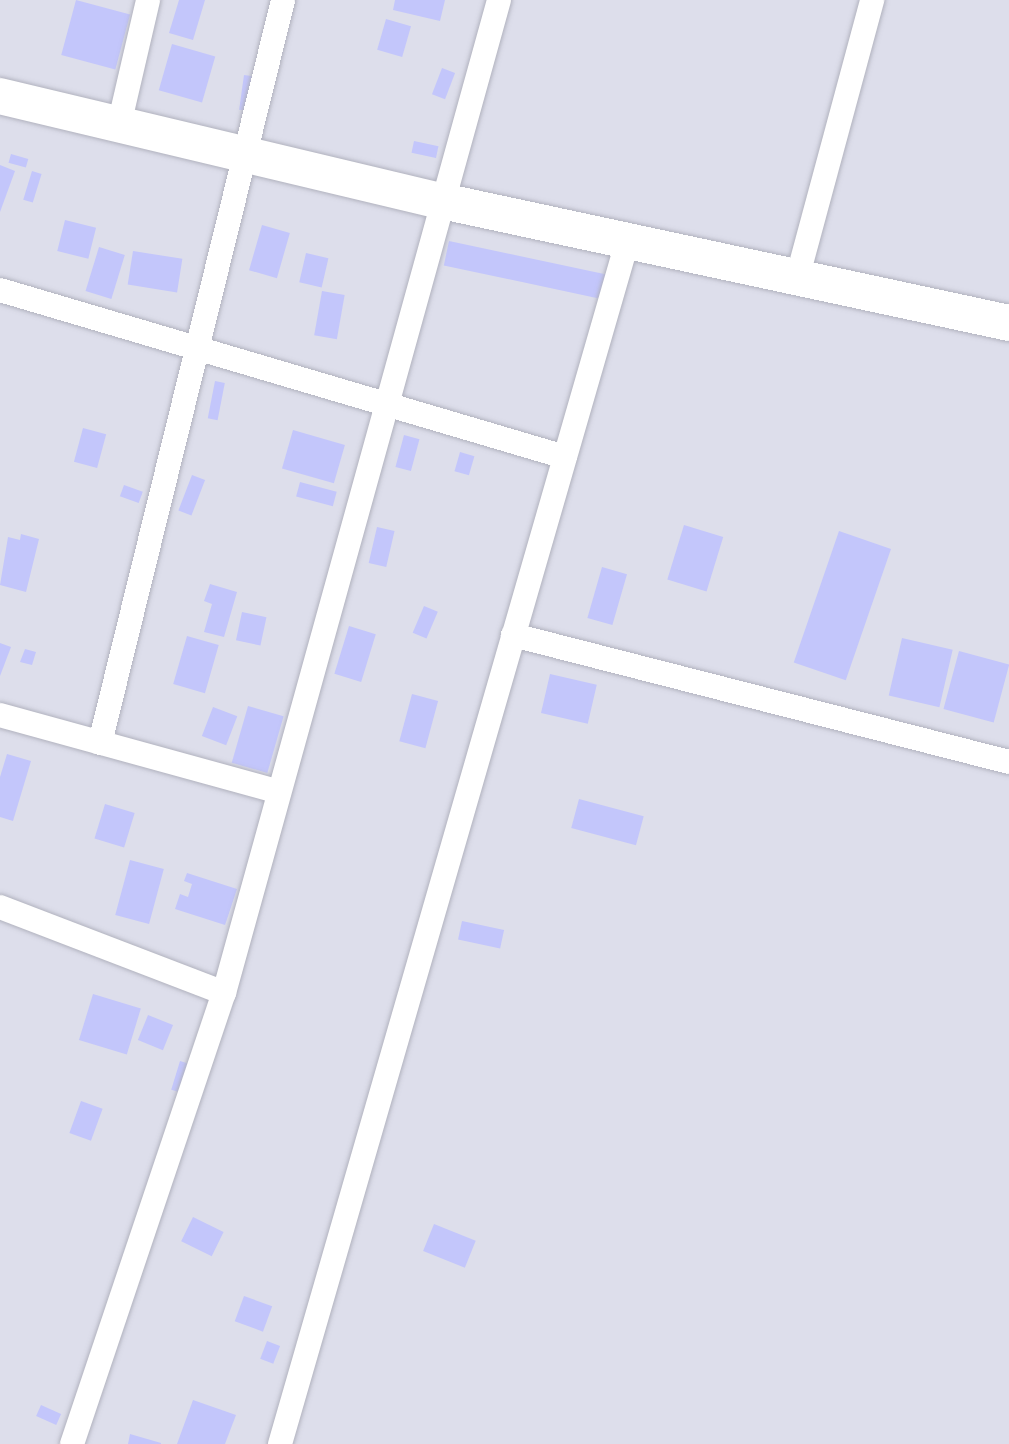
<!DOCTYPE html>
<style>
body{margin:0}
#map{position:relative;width:1009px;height:1444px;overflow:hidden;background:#dddeeb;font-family:Mulish,sans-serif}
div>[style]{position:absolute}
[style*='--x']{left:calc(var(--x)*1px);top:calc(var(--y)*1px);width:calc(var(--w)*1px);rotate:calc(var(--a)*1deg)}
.building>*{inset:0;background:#c3c6fb;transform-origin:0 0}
.roads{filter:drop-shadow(0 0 2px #b1b2be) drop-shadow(0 0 2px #b1b2be)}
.street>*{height:24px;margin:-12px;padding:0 12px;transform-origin:12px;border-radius:12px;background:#fff}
.secondary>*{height:36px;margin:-18px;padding:0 18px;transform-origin:18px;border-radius:18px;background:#fff}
span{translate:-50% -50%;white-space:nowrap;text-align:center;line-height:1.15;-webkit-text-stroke:8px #eaecf8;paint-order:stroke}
</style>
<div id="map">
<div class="building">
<i style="left:76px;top:0;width:56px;height:57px;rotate:15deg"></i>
<i style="clip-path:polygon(179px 0,205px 0,193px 40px,169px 33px)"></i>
<i style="clip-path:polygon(395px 0,445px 0,440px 21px,393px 10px)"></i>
<i style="left:386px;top:19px;width:26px;height:32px;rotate:16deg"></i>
<i style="left:172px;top:44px;width:45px;height:48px;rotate:16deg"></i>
<i style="left:442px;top:68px;width:14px;height:28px;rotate:21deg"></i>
<i style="left:244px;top:75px;width:14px;height:35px;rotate:8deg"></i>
<i style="left:414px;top:141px;width:25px;height:12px;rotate:12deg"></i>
<i style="left:11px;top:154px;width:18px;height:9px;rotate:16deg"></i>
<i style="clip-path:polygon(0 165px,15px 171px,0 212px)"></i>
<i style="left:32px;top:171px;width:10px;height:30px;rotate:17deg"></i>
<i style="left:65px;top:220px;width:32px;height:32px;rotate:14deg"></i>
<i style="left:262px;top:225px;width:29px;height:47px;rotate:16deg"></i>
<i style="left:449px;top:241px;width:161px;height:25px;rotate:12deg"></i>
<i style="left:99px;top:247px;width:27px;height:46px;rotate:17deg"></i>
<i style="left:133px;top:251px;width:50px;height:34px;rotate:9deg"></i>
<i style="left:306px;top:253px;width:23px;height:30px;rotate:13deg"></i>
<i style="left:322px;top:291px;width:23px;height:45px;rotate:10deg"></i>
<i style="left:215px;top:381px;width:10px;height:38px;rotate:11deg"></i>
<i style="left:83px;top:428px;width:24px;height:35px;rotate:15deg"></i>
<i style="left:293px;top:430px;width:54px;height:40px;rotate:16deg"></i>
<i style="left:404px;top:435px;width:16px;height:33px;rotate:15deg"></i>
<i style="left:460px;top:452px;width:15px;height:20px;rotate:16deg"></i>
<i style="left:192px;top:475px;width:14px;height:38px;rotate:21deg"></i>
<i style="left:300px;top:482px;width:38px;height:15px;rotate:15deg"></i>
<i style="left:124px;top:485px;width:20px;height:12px;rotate:20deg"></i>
<i style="left:684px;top:525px;width:41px;height:57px;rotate:17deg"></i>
<i style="left:377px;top:527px;width:18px;height:37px;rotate:13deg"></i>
<i style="left:839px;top:531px;width:55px;height:139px;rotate:19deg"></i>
<i style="clip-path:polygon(21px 534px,39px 539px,26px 592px,0 585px,8px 537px,20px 540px)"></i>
<i style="left:602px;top:567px;width:26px;height:53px;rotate:16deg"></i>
<i style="clip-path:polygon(210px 584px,237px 592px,224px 637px,204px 632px,212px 604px,204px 601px)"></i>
<i style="left:424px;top:606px;width:15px;height:29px;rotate:23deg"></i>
<i style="left:242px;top:612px;width:25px;height:29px;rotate:12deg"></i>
<i style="left:349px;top:626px;width:28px;height:50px;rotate:17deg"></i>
<i style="left:187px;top:636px;width:33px;height:50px;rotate:16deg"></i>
<i style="left:902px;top:638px;width:52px;height:59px;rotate:13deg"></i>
<i style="clip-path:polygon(0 643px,11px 647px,0 676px)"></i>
<i style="clip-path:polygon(25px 649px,36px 652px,32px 665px,20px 662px)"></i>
<i style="left:959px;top:651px;width:52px;height:60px;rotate:15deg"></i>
<i style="left:550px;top:674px;width:48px;height:40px;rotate:13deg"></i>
<i style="left:412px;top:694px;width:27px;height:49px;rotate:15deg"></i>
<i style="left:248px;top:706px;width:37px;height:59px;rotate:16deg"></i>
<i style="left:213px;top:707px;width:26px;height:31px;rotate:21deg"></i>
<i style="clip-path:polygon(7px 754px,31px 761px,13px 821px,0 817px,0 777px)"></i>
<i style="left:579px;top:799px;width:67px;height:30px;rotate:15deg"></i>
<i style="left:105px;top:804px;width:31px;height:36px;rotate:17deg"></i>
<i style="left:130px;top:860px;width:35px;height:57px;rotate:15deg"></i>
<i style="clip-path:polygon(187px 873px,237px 889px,225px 925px,175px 909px,180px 894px,188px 897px,192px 884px,184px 881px)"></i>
<i style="left:462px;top:921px;width:43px;height:19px;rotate:12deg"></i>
<i style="left:93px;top:994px;width:50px;height:48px;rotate:17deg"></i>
<i style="left:148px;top:1015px;width:27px;height:27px;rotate:22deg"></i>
<i style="left:180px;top:1061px;width:10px;height:30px;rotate:17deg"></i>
<i style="left:81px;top:1101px;width:23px;height:34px;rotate:20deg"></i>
<i style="left:193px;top:1217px;width:34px;height:27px;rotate:26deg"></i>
<i style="left:434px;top:1224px;width:45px;height:29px;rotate:22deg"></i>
<i style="left:244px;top:1296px;width:30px;height:27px;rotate:20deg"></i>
<i style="left:267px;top:1341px;width:14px;height:19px;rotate:21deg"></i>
<i style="clip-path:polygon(193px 1400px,236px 1415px,225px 1444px,177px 1444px)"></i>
<i style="left:41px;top:1405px;width:22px;height:12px;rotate:24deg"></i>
<i style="clip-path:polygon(130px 1434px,161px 1443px,161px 1444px,128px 1444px)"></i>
</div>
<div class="roads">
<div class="street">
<i style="--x:119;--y:125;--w:128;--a:-76.9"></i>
<i style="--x:798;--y:275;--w:285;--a:-74.9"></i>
<i style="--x:0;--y:290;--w:589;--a:16.47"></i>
<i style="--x:513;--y:635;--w:512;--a:14.36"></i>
<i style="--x:0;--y:715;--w:289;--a:15.4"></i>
<i style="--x:100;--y:743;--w:765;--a:-76.16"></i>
<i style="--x:0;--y:907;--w:240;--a:21"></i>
<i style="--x:72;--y:1444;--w:476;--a:-71.4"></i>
<i style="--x:224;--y:993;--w:1030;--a:-74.52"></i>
<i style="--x:280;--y:1444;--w:1254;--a:-73.89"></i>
</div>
<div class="secondary">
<i style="--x:0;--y:96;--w:454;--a:13.4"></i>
<i style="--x:442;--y:201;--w:580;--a:12.14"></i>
</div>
</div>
</div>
